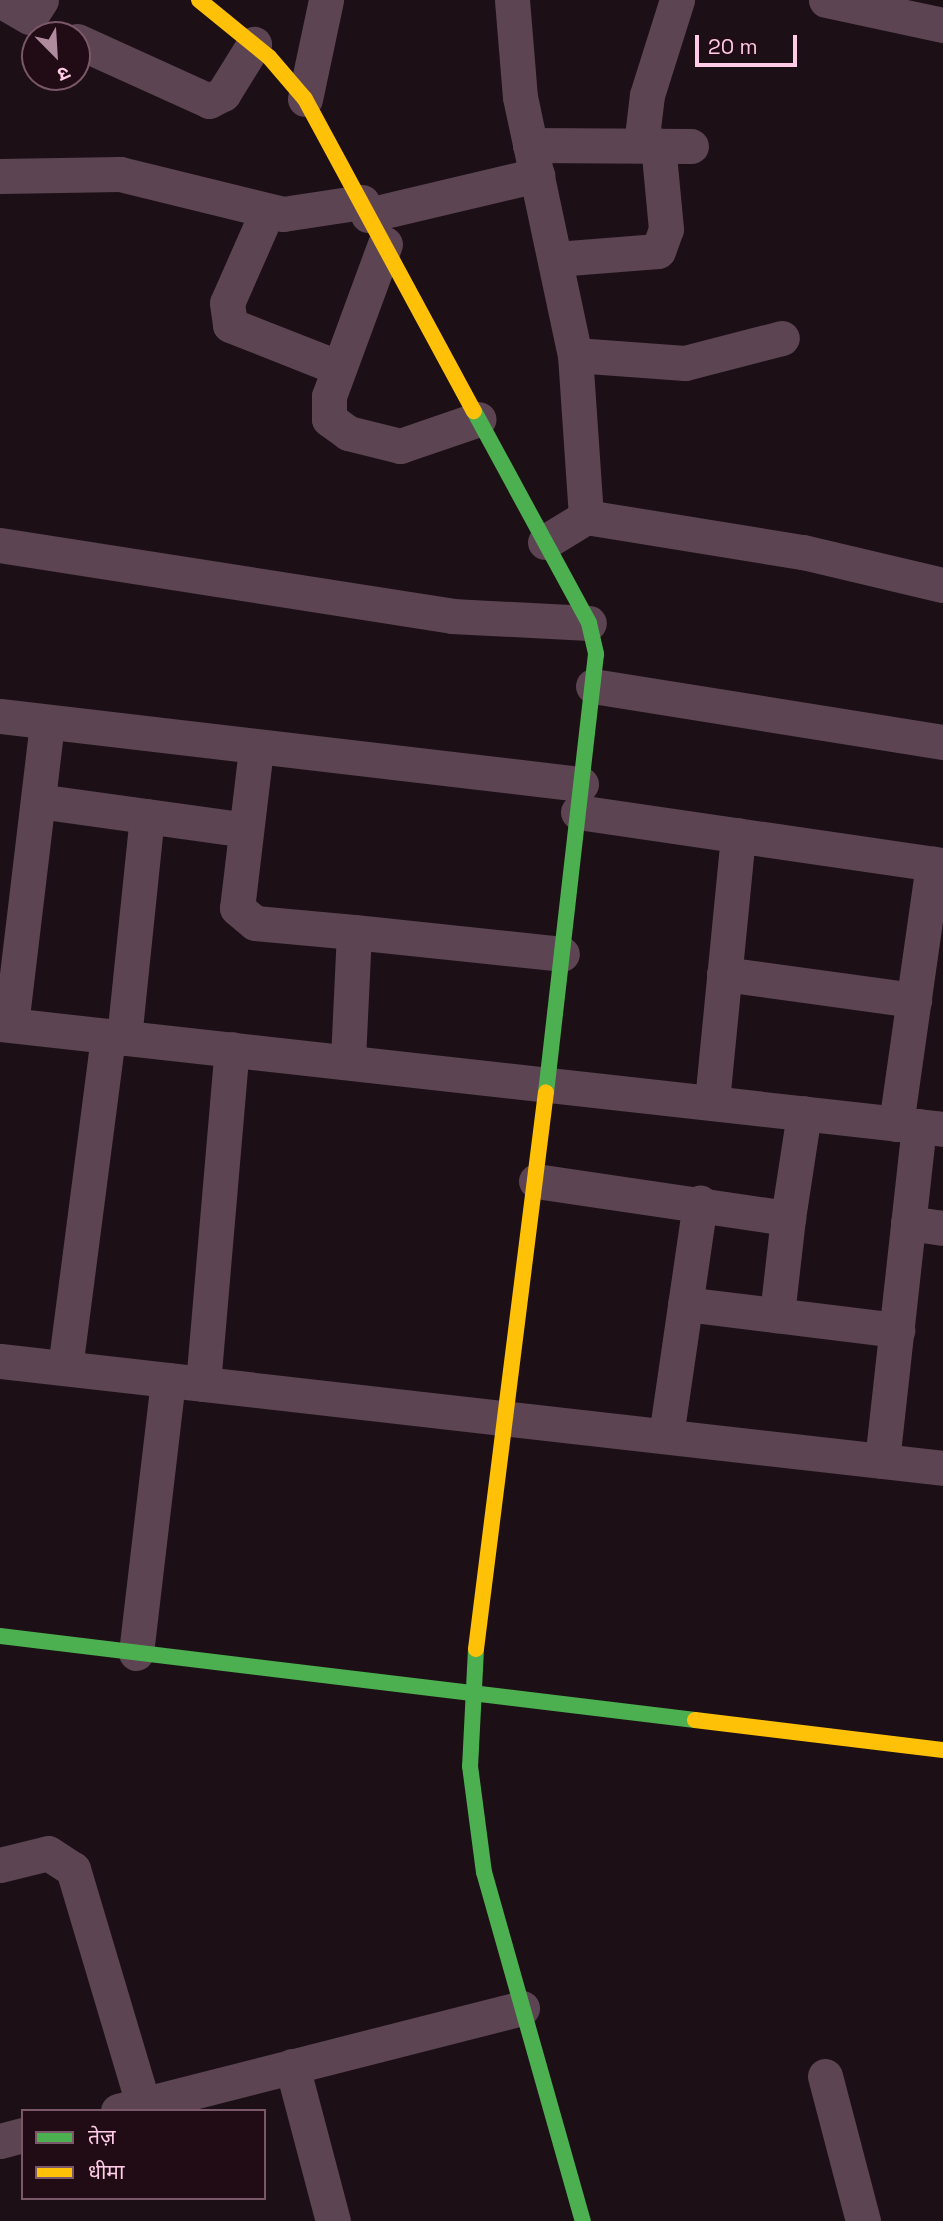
<!DOCTYPE html>
<meta charset="utf-8">
<style>
body{margin:0}
#map{position:relative;width:943px;height:2221px;overflow:hidden;background:#1c1016;font-family:"Space Grotesk","Noto Sans Devanagari",sans-serif}
div>[style]{position:absolute}
[style*='--x']{left:calc(var(--x)*1px);top:calc(var(--y)*1px);width:calc(var(--w)*1px);rotate:calc(var(--a)*1deg)}
.street>*{height:35px;margin:-17.5px;padding:0 17.5px;transform-origin:17.5px;border-radius:17.5px;background:#5d4453}
.fast>*{height:16px;margin:-8px;padding:0 8px;transform-origin:8px;border-radius:8px;background:#4caf50}
.slow>*{height:16px;margin:-8px;padding:0 8px;transform-origin:8px;border-radius:8px;background:#ffc107}
span{translate:-50% -50%;white-space:nowrap;text-align:center;line-height:1.15;-webkit-text-stroke:6px #210b15;paint-order:stroke}
.legend{position:absolute;left:21px;top:2109px;width:245px;height:91px;box-sizing:border-box;background:#210b15;border:2px solid #7a5869;margin:0;padding:9px 12px;list-style:none;font-size:21px;color:#ffcbe6}
.legend li{display:flex;align-items:center;gap:14px;height:35px}
.legend b{width:35px;border:2px solid #7a5869}
.north{position:absolute;left:21px;top:21px;width:70px;height:70px;box-sizing:border-box;background:#210b15;border:2px solid #7a5869;border-radius:50%;rotate:156deg;font-size:19px;font-weight:700;line-height:28px;text-align:center;color:#ffcbe6}
.north::after{content:'';display:block;margin:auto;width:24px;height:32px;background:#b08a9d;clip-path:polygon(50% 0,100% 100%,50% 72%,0 100%)}
.scale{position:absolute;left:695px;top:35px;width:102px;height:32px;box-sizing:border-box;border:4px solid #ffcbe6;border-top:0;padding-left:9px;font-size:21px;line-height:24px;white-space:nowrap;color:#ffcbe6;-webkit-text-stroke:5px #210b15;paint-order:stroke}
</style>
<div id="map">
<div class="street">
<i style="--x:0;--y:0;--w:34;--a:30"></i>
<i style="--x:30;--y:17;--w:20;--a:-57"></i>
<i style="--x:512;--y:0;--w:97;--a:85.3"></i>
<i style="--x:520;--y:97;--w:264;--a:78"></i>
<i style="--x:575;--y:355;--w:162;--a:86.1"></i>
<i style="--x:586;--y:517;--w:48;--a:148.6"></i>
<i style="--x:826;--y:0;--w:120;--a:12.1"></i>
<i style="--x:77;--y:41;--w:145;--a:24.4"></i>
<i style="--x:209;--y:101;--w:16;--a:-27"></i>
<i style="--x:223;--y:94;--w:59;--a:-58.2"></i>
<i style="--x:305;--y:99;--w:101;--a:-78"></i>
<i style="--x:530;--y:145;--w:161;--a:0.4"></i>
<i style="--x:641;--y:145;--w:50;--a:-83.2"></i>
<i style="--x:647;--y:95;--w:100;--a:-72.5"></i>
<i style="--x:0;--y:176;--w:120;--a:-1"></i>
<i style="--x:120;--y:174;--w:168;--a:13.8"></i>
<i style="--x:283;--y:214;--w:80;--a:-8.6"></i>
<i style="--x:267;--y:212;--w:99;--a:113.7"></i>
<i style="--x:227;--y:303;--w:22;--a:82"></i>
<i style="--x:230;--y:325;--w:117;--a:21.5"></i>
<i style="--x:368;--y:215;--w:174;--a:-13.3"></i>
<i style="--x:385;--y:244;--w:162;--a:110.2"></i>
<i style="--x:329;--y:396;--w:23;--a:90"></i>
<i style="--x:329;--y:419;--w:24;--a:36"></i>
<i style="--x:348;--y:433;--w:54;--a:14"></i>
<i style="--x:400;--y:446;--w:83;--a:-18.9"></i>
<i style="--x:556;--y:259;--w:102;--a:-4.5"></i>
<i style="--x:658;--y:251;--w:23;--a:-70"></i>
<i style="--x:666;--y:229;--w:84;--a:-95.4"></i>
<i style="--x:575;--y:355;--w:110;--a:4.2"></i>
<i style="--x:685;--y:363;--w:100;--a:-14.5"></i>
<i style="--x:586;--y:517;--w:220;--a:9.2"></i>
<i style="--x:803;--y:552;--w:144;--a:13.3"></i>
<i style="--x:0;--y:545;--w:458;--a:8.9"></i>
<i style="--x:452;--y:616;--w:137;--a:2.9"></i>
<i style="--x:593;--y:686;--w:354;--a:9.1"></i>
<i style="--x:0;--y:716;--w:585;--a:6.68"></i>
<i style="--x:256;--y:749;--w:160;--a:96.8"></i>
<i style="--x:237;--y:908;--w:23;--a:40"></i>
<i style="--x:255;--y:923;--w:99;--a:5.2"></i>
<i style="--x:354;--y:932;--w:128;--a:92.7"></i>
<i style="--x:38;--y:801;--w:210;--a:7.9"></i>
<i style="--x:578;--y:812;--w:369;--a:8.3"></i>
<i style="--x:354;--y:932;--w:209;--a:6"></i>
<i style="--x:724;--y:974;--w:192;--a:7.8"></i>
<i style="--x:0;--y:1024;--w:949;--a:6.35"></i>
<i style="--x:11;--y:1025;--w:302;--a:-83.2"></i>
<i style="--x:124;--y:1038;--w:223;--a:-84.1"></i>
<i style="--x:712;--y:1101;--w:267;--a:-84.4"></i>
<i style="--x:896;--y:1124;--w:263;--a:-81.9"></i>
<i style="--x:536;--y:1181;--w:255;--a:8.4"></i>
<i style="--x:788;--y:1218;--w:98;--a:96.5"></i>
<i style="--x:788;--y:1218;--w:106;--a:-81.3"></i>
<i style="--x:908;--y:1223;--w:35;--a:8"></i>
<i style="--x:685;--y:1304;--w:214;--a:7"></i>
<i style="--x:0;--y:1361;--w:949;--a:6.47"></i>
<i style="--x:65;--y:1368;--w:335;--a:-82.6"></i>
<i style="--x:203;--y:1384;--w:336;--a:-85.1"></i>
<i style="--x:666;--y:1436;--w:236;--a:-81.7"></i>
<i style="--x:882;--y:1461;--w:337;--a:-83.7"></i>
<i style="--x:136;--y:1653;--w:275;--a:-83.3"></i>
<i style="--x:0;--y:1865;--w:49;--a:-14"></i>
<i style="--x:48;--y:1853;--w:30;--a:33"></i>
<i style="--x:73;--y:1869;--w:245;--a:73.4"></i>
<i style="--x:292;--y:2066;--w:160;--a:75.2"></i>
<i style="--x:825;--y:2076;--w:150;--a:75.3"></i>
<i style="--x:118;--y:2111;--w:417;--a:-14.3"></i>
<i style="--x:0;--y:2141;--w:24;--a:-15"></i>
</div>
<div class="fast">
<i style="--x:474;--y:411;--w:241;--a:61.5"></i>
<i style="--x:589;--y:623;--w:32;--a:77"></i>
<i style="--x:596;--y:654;--w:441;--a:96.5"></i>
<i style="--x:0;--y:1636;--w:700;--a:6.89"></i>
<i style="--x:476;--y:1649;--w:117;--a:92.9"></i>
<i style="--x:470;--y:1766;--w:107;--a:82.5"></i>
<i style="--x:484;--y:1872;--w:363;--a:74.2"></i>
</div>
<div class="slow">
<i style="--x:199;--y:0;--w:90;--a:39.2"></i>
<i style="--x:269;--y:57;--w:55;--a:49.4"></i>
<i style="--x:305;--y:99;--w:355;--a:61.6"></i>
<i style="--x:476;--y:1649;--w:561;--a:-82.84"></i>
<i style="--x:695;--y:1720;--w:250;--a:6.9"></i>
</div>
<ul class="legend">
<li><b style="height:9px;background:#4caf50"></b>तेज़</li>
<li><b style="height:9px;background:#ffc107"></b>धीमा</li>
</ul>
<div class="north">उ</div>
<div class="scale">20 m</div>
</div>
